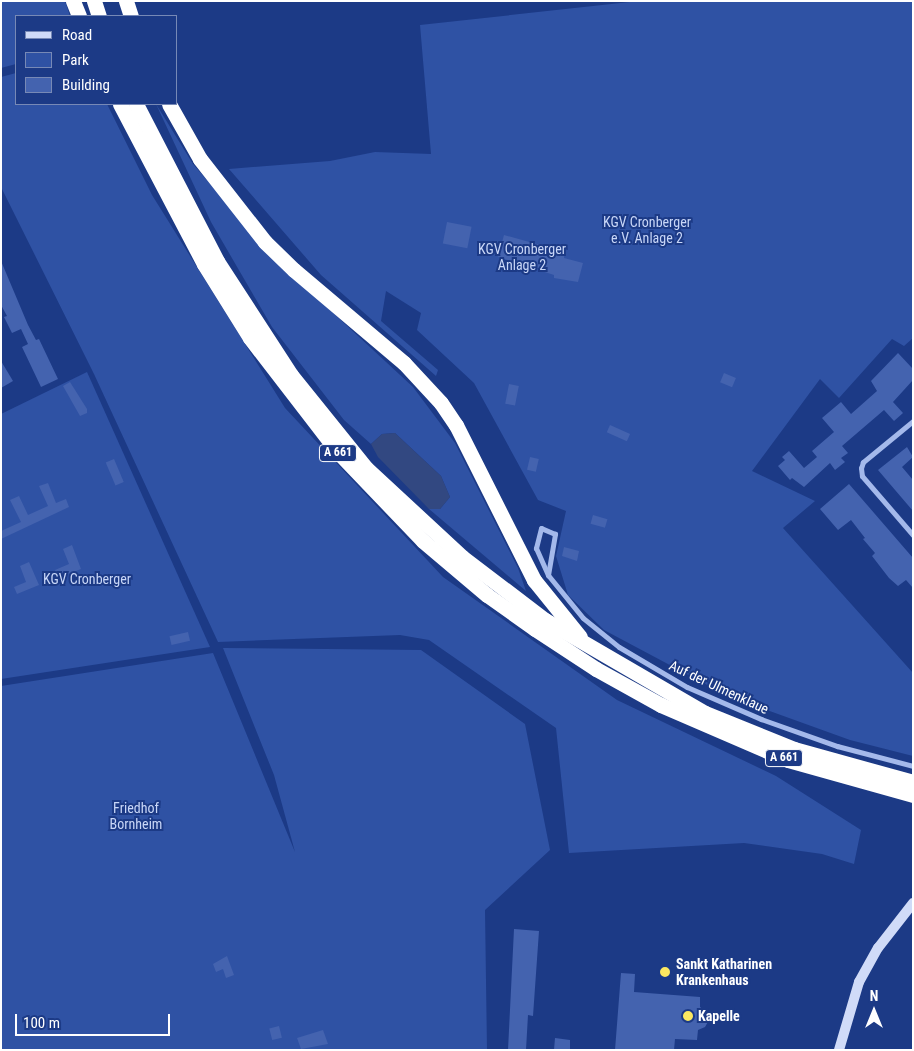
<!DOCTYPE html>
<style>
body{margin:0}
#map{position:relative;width:914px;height:1051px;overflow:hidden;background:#1c3a86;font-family:"Roboto Condensed",sans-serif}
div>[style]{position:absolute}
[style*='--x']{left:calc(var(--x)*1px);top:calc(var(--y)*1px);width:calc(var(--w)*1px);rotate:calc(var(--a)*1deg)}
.green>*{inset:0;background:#2f52a4}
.water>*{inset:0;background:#324881}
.building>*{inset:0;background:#4463af;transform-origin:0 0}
.minor>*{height:5px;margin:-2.5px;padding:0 2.5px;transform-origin:2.5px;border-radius:2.5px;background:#a4b9eb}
.secondary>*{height:10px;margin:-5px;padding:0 5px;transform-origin:5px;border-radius:5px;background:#d0dbf8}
.motorway>*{height:15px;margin:-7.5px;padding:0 7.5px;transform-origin:7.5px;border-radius:7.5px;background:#fff}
.dots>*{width:14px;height:14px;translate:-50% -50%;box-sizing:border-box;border:2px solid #1c3a86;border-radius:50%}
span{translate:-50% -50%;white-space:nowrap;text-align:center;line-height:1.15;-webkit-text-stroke:4px #1c3a86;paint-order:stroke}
.shield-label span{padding:1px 4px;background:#1c3a86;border:1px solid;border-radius:4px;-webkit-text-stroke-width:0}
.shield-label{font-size:12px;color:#fff;font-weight:700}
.park-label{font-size:14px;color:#c9d7f8}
.street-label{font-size:14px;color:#fff}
.poi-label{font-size:14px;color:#fff;font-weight:700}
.left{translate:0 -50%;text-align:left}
.frame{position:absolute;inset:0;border:2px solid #fff;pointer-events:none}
.legend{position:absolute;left:15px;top:15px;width:162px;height:90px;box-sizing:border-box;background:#1c3a86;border:1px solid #7789b6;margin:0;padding:6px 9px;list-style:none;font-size:15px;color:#fff}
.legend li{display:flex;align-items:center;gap:10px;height:25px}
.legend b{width:25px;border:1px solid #7789b6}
.north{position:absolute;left:849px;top:986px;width:50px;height:50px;-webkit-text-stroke:4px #1c3a86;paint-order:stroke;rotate:0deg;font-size:14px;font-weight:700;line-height:20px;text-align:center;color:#fff}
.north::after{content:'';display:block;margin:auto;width:18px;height:22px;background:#fff;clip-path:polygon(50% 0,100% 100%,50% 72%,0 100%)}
.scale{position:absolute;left:15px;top:1014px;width:155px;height:22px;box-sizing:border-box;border:2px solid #fff;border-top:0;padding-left:6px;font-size:15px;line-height:18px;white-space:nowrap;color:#fff;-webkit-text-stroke:4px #1c3a86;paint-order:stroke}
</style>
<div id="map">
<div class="green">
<i style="clip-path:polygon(1px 1px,65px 1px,70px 16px,16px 16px,16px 64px,1px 68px)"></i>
<i style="clip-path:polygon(639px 1px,913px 1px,913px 338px,904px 346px,892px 339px,839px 398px,820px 379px,752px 471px,815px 501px,783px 528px,913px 673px,913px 756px,850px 740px,728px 696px,604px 630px,568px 595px,556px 556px,566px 511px,538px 500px,474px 383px,417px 330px,421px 313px,386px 291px,381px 321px,438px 370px,436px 376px,321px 275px,229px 169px,330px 161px,375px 152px,431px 154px,420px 25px)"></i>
<i style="clip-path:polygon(16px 73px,16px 104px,107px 104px,152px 195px,285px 408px,443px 577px,617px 700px,776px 776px,861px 830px,854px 864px,822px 854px,744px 843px,569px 853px,556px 728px,429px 640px,400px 635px,218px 642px,94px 374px,1px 187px,1px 77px)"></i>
<i style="clip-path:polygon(156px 104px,193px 164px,275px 259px,413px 387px,455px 443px,518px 568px,526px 591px,429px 509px,440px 509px,450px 497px,441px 476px,395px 433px,382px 434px,371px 444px,344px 420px,272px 327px,211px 222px)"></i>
<i style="clip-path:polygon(87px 372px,210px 647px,1px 679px,1px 414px)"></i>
<i style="clip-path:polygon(223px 648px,421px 650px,525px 724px,550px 850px,485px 910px,487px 1050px,1px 1050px,1px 686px,213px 653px,295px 852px,274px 775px)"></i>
</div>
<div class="water">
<i style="clip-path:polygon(395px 433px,441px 476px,450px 497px,440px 509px,429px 509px,378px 457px,371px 444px,382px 434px)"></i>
</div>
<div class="building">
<i style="left:447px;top:222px;width:25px;height:22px;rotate:11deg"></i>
<i style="clip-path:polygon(504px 235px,565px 252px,564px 258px,583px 263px,578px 282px,554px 278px,554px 275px,498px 257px)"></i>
<i style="clip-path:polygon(1px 261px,28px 325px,36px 340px,39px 339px,58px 379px,41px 387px,22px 347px,28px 344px,21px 329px,12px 333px,4px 317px,7px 316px,1px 305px)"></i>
<i style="clip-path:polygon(898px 353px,913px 369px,913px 380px,893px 402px,903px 413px,894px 421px,884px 410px,842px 446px,848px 453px,841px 458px,845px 462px,835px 470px,830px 463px,804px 487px,792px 478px,790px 480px,778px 466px,785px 460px,782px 457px,789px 451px,804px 468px,817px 457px,812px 451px,834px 432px,822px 418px,841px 402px,851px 414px,877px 391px,871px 381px)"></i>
<i style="clip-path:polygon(1px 361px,13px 381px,1px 388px)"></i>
<i style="left:724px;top:373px;width:13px;height:10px;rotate:23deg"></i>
<i style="clip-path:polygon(70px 382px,87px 409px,87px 413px,80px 416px,63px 386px)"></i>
<i style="left:509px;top:384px;width:10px;height:20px;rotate:11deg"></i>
<i style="left:610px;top:425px;width:22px;height:8px;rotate:24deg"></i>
<i style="clip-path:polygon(907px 447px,913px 457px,902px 467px,913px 480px,913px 511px,878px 470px)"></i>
<i style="left:530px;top:457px;width:9px;height:13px;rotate:13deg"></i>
<i style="left:114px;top:459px;width:25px;height:9px;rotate:67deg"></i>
<i style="clip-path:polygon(48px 483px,56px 503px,66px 499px,69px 507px,1px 539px,1px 531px,21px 522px,10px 500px,19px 496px,28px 515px,48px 506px,39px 486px)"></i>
<i style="clip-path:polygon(849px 484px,913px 558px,913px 588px,906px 580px,898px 586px,889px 578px,872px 556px,875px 553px,863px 539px,865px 538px,851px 520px,838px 530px,820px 509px)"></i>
<i style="left:593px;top:515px;width:15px;height:9px;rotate:16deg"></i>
<i style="clip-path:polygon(72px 545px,81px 569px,58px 578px,55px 570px,69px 564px,63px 549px)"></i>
<i style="clip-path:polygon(564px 547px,579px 551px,577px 561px,562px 556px)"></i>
<i style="clip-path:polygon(29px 562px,39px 585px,17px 594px,14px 587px,26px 582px,20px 566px)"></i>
<i style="left:188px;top:632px;width:9px;height:19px;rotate:77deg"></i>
<i style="clip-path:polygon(514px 929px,539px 931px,533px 1016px,528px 1015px,526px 1050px,508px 1050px)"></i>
<i style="clip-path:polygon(227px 956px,234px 975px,226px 978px,223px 969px,216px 972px,213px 964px)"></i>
<i style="clip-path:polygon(621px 973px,635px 974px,634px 992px,700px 997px,700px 1007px,707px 1013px,709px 1020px,705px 1027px,698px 1030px,697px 1040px,675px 1039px,674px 1050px,615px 1050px)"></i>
<i style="left:279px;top:1026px;width:12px;height:10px;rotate:76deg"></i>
<i style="clip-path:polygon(323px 1030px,328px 1044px,301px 1049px,297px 1038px)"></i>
<i style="clip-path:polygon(555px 1038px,570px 1040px,570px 1050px,554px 1050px)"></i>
</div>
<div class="minor">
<i style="--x:913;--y:421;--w:65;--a:140.6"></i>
<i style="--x:863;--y:462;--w:6;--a:108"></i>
<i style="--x:861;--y:468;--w:8;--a:83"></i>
<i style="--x:862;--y:476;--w:78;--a:49.2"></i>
<i style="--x:548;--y:575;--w:42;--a:-80.3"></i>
<i style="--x:555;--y:534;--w:15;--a:-157"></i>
<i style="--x:541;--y:528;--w:21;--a:104"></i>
<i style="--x:536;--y:548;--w:30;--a:66"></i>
<i style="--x:548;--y:575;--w:55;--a:50.9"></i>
<i style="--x:583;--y:618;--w:46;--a:38.9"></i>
<i style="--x:619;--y:647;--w:79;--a:30.5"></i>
<i style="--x:687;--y:687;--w:81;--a:23.4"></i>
<i style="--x:761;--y:719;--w:81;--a:19.6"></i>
<i style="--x:837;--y:746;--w:79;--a:14.7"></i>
</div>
<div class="secondary">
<i style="--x:839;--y:1050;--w:71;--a:-73.6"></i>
<i style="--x:859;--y:982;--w:39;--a:-61"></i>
<i style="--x:878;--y:948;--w:57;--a:-52.1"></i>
</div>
<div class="motorway">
<i style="--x:73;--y:1;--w:16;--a:68"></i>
<i style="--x:94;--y:1;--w:16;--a:72"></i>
<i style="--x:126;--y:1;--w:16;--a:72"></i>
<i style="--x:120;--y:104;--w:181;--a:62.3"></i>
<i style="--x:204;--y:264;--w:87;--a:58.1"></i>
<i style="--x:250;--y:338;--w:143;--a:52.4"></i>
<i style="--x:337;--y:451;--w:124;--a:46.3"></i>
<i style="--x:423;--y:541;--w:84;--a:40.2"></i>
<i style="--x:487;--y:595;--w:59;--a:35.3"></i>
<i style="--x:535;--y:629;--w:73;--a:33.3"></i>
<i style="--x:596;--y:669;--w:74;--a:29"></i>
<i style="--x:661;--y:705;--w:138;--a:23.4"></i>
<i style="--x:788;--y:760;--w:130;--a:15.6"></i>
<i style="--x:136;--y:104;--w:177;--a:62.7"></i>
<i style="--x:217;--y:261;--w:136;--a:57"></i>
<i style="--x:291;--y:375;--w:119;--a:51.1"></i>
<i style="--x:366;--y:468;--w:131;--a:42.8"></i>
<i style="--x:462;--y:557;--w:104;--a:37.2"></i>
<i style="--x:545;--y:620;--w:185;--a:30.2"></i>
<i style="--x:705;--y:713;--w:96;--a:22"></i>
<i style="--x:794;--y:749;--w:123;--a:15.5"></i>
<i style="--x:169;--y:104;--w:63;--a:60.6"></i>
<i style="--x:200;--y:159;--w:105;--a:51.9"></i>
<i style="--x:265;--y:242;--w:40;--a:44"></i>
<i style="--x:294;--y:270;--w:144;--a:40.2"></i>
<i style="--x:404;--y:363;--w:54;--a:47.2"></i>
<i style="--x:441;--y:403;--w:27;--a:56"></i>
<i style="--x:456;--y:425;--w:174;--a:63.3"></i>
<i style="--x:534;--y:580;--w:73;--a:51.1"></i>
</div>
<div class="dots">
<i style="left:665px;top:972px;background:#fce861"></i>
<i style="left:688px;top:1016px;background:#fce861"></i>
</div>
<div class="shield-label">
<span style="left:338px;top:453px">A 661</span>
<span style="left:784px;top:758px">A 661</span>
</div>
<div class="park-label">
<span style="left:647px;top:230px">KGV Cronberger<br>e.V. Anlage 2</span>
<span style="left:522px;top:257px">KGV Cronberger<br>Anlage 2</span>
<span style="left:87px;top:579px">KGV Cronberger</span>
<span style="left:136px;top:816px">Friedhof<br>Bornheim</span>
</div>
<div class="street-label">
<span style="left:719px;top:687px;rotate:25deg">Auf der Ulmenklaue</span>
</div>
<div class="poi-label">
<span class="left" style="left:676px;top:972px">Sankt Katharinen<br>Krankenhaus</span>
<span class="left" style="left:698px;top:1016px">Kapelle</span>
</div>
<div class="frame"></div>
<ul class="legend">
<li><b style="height:6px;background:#d0dbf8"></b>Road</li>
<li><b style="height:14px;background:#2f52a4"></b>Park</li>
<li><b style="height:14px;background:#4463af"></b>Building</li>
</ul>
<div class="north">N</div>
<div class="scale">100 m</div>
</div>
